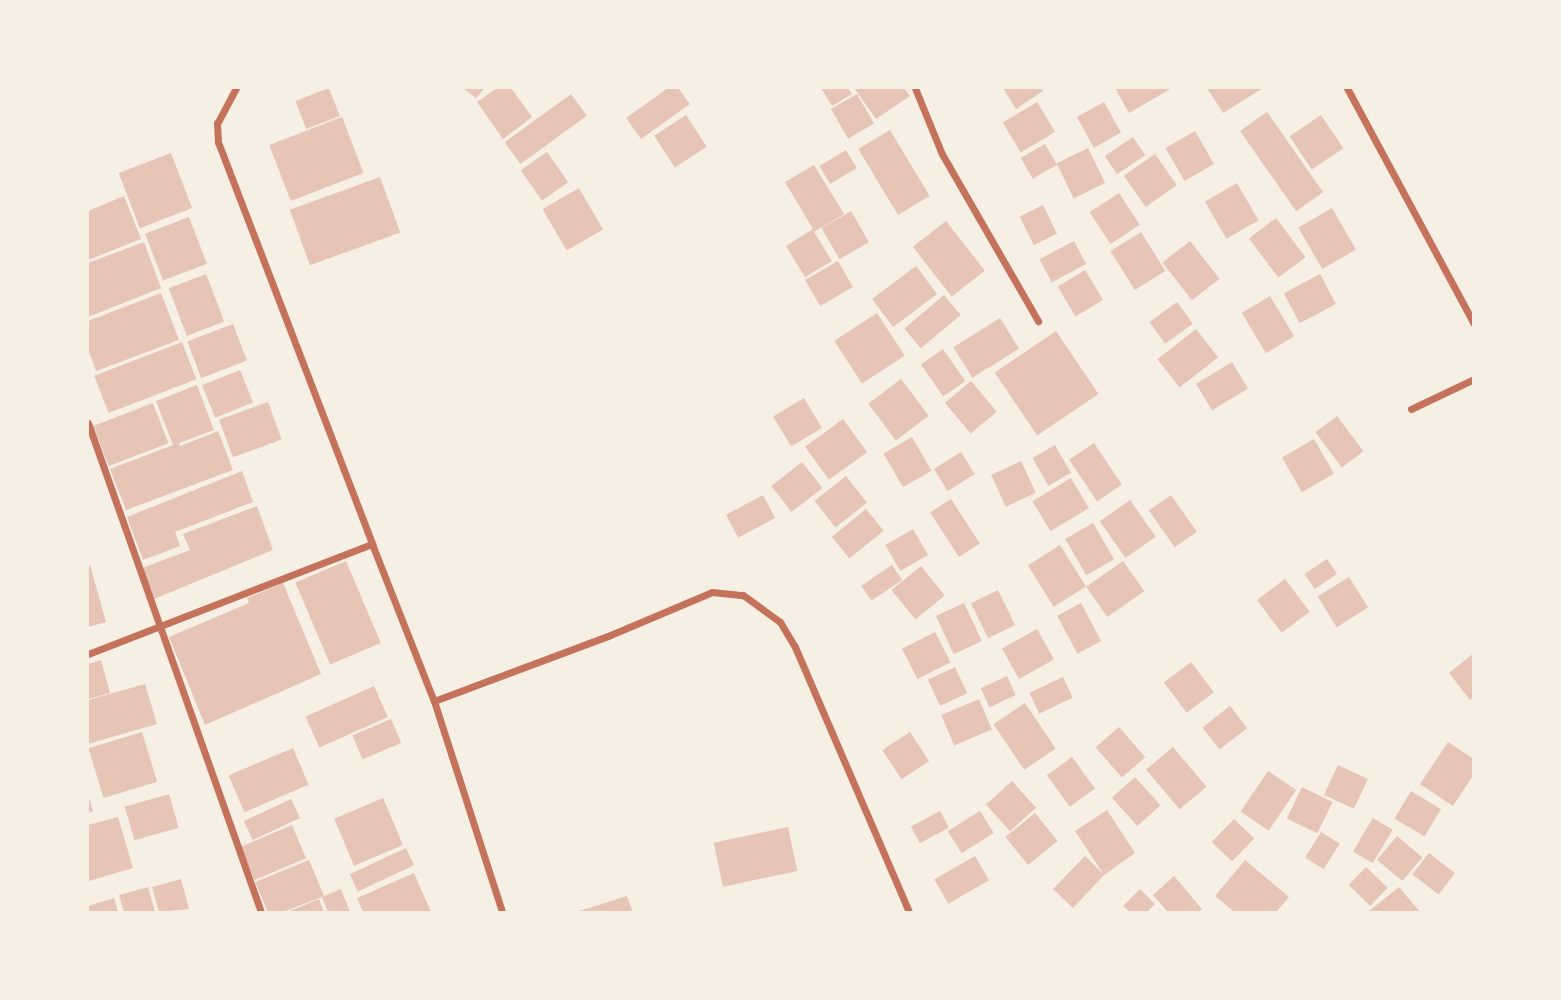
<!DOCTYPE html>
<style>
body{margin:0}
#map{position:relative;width:1561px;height:1000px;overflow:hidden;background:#f6efe4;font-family:"Playfair Display",serif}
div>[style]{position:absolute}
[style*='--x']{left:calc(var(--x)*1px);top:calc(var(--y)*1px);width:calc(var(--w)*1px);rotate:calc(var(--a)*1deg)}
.building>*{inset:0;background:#e6c5b7;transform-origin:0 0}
.minor>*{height:7px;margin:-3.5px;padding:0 3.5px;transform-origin:3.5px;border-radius:3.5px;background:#c5725c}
span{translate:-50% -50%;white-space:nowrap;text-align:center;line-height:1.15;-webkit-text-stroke:7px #f6efe4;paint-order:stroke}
.frame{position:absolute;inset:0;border:89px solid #f6efe4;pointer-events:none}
</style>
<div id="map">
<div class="building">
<i style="left:329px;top:88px;width:30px;height:36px;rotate:69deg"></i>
<i style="clip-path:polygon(463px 88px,485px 88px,476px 98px)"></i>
<i style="clip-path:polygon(497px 88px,511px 88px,532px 117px,503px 139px,477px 102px)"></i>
<i style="clip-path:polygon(668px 88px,678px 88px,690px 104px,641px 139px,626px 118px)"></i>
<i style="clip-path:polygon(821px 88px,848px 88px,852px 94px,832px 106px)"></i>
<i style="clip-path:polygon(854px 88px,904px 88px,910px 96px,876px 119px)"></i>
<i style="clip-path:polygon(1003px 88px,1041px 88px,1043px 91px,1016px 109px)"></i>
<i style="clip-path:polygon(1115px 88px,1172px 88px,1129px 113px)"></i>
<i style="clip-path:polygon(1207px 88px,1263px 88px,1223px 113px)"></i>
<i style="left:571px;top:94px;width:27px;height:82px;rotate:54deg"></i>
<i style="left:857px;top:94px;width:34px;height:30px;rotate:60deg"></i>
<i style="left:1037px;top:102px;width:35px;height:40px;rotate:59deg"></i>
<i style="left:1104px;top:102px;width:35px;height:31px;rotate:61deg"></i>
<i style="left:1267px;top:112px;width:98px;height:33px;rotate:55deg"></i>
<i style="left:686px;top:115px;width:38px;height:38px;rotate:57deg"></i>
<i style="left:1321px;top:115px;width:40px;height:38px;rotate:56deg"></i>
<i style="left:342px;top:117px;width:60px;height:78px;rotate:69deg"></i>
<i style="left:890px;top:130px;width:77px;height:37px;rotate:59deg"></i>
<i style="left:1195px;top:131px;width:38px;height:34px;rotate:60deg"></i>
<i style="left:1133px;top:137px;width:22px;height:34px;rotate:56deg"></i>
<i style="left:1045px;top:144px;width:24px;height:28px;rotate:60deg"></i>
<i style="left:1088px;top:148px;width:39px;height:35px;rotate:64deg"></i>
<i style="left:846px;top:150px;width:21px;height:31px;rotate:59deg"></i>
<i style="left:547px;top:152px;width:37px;height:32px;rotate:55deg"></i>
<i style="left:171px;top:153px;width:59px;height:56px;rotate:69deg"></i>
<i style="left:1155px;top:154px;width:38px;height:38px;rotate:55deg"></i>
<i style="clip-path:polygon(814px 165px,844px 214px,814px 232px,832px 261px,805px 277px,786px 246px,813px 229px,785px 182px)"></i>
<i style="left:380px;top:177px;width:59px;height:96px;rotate:70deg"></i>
<i style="left:1237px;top:183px;width:43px;height:37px;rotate:60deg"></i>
<i style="left:579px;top:188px;width:48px;height:42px;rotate:60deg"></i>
<i style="left:1119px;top:193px;width:38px;height:35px;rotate:57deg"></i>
<i style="clip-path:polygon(124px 196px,141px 239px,88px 260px,88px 211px)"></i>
<i style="left:1043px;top:205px;width:32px;height:26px;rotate:64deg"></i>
<i style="left:1332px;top:208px;width:48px;height:39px;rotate:60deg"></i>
<i style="left:851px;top:211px;width:36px;height:34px;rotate:60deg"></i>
<i style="left:189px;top:217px;width:50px;height:47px;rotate:69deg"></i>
<i style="left:1276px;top:218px;width:49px;height:34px;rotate:53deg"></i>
<i style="left:946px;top:221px;width:63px;height:42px;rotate:52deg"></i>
<i style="left:1141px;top:232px;width:46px;height:36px;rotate:58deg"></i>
<i style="left:1074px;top:241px;width:26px;height:39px;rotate:62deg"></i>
<i style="left:1190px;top:241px;width:48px;height:35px;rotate:52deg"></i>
<i style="clip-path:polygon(144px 242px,161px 288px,88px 317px,88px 263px)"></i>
<i style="left:838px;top:261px;width:30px;height:38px;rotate:60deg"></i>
<i style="left:916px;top:266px;width:35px;height:55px;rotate:53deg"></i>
<i style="left:1085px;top:270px;width:35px;height:32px;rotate:59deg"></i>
<i style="left:206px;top:274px;width:51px;height:40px;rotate:69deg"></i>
<i style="left:1320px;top:274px;width:34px;height:41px;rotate:62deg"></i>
<i style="clip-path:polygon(161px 293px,179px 340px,96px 371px,88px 349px,88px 321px)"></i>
<i style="left:944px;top:295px;width:26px;height:52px;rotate:50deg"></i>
<i style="left:1270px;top:296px;width:47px;height:33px;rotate:59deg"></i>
<i style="left:1177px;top:302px;width:27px;height:34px;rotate:54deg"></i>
<i style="left:877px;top:313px;width:51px;height:51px;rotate:57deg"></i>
<i style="left:1000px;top:318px;width:36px;height:55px;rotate:58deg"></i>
<i style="left:233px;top:324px;width:39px;height:49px;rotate:69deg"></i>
<i style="left:1196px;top:329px;width:36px;height:49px;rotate:52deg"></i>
<i style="left:1056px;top:331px;width:76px;height:74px;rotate:56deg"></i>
<i style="left:182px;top:342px;width:40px;height:94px;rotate:69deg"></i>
<i style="left:943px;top:349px;width:39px;height:27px;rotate:55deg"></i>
<i style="left:1232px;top:362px;width:31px;height:42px;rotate:59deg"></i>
<i style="left:240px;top:370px;width:35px;height:41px;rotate:68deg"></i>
<i style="left:901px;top:379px;width:46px;height:41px;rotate:53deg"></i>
<i style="left:971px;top:381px;width:40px;height:34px;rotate:50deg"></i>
<i style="clip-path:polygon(197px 385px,214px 430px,179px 443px,180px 446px,218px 431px,233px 470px,126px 510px,110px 469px,173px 445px,156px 401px)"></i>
<i style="left:804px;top:398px;width:35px;height:36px;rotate:59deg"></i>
<i style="left:268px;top:402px;width:40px;height:52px;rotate:70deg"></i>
<i style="left:153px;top:403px;width:43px;height:64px;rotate:69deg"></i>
<i style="left:1337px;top:416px;width:44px;height:27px;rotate:53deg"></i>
<i style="left:843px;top:419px;width:41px;height:47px;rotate:54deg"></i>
<i style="left:912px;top:437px;width:39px;height:33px;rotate:60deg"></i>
<i style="left:1314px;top:439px;width:40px;height:37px;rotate:60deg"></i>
<i style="left:1094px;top:443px;width:50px;height:30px;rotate:56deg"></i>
<i style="left:1055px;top:445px;width:32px;height:26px;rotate:60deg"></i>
<i style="left:961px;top:452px;width:26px;height:32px;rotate:58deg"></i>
<i style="left:1021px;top:461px;width:35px;height:33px;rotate:65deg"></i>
<i style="left:802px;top:462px;width:33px;height:39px;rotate:52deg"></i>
<i style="clip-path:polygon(242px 471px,253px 502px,175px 532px,180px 546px,143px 560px,127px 517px)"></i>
<i style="left:846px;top:476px;width:34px;height:40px;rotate:52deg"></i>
<i style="left:1071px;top:478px;width:35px;height:45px;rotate:59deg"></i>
<i style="left:763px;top:495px;width:26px;height:42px;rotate:62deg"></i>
<i style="left:1171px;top:495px;width:45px;height:27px;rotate:55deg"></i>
<i style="left:951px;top:499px;width:53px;height:25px;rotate:57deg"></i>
<i style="left:1130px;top:500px;width:45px;height:37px;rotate:55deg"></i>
<i style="clip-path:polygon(257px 506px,273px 550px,154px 599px,142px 568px,190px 550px,183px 534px)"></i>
<i style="left:866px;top:509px;width:28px;height:44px;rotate:51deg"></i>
<i style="left:1093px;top:523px;width:42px;height:32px;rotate:60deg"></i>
<i style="left:913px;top:529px;width:30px;height:32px;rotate:60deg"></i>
<i style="left:1060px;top:545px;width:49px;height:38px;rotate:58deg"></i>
<i style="left:1327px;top:559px;width:18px;height:27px;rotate:56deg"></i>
<i style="left:346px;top:561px;width:89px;height:55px;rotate:67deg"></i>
<i style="left:1123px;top:561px;width:37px;height:45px;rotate:55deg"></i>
<i style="clip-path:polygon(88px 565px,90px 565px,106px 622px,88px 627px)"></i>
<i style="left:892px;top:565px;width:18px;height:37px;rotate:56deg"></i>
<i style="left:921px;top:566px;width:38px;height:38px;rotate:51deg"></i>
<i style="left:1349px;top:577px;width:36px;height:37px;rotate:58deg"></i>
<i style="left:1285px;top:579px;width:41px;height:35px;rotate:53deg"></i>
<i style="clip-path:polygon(283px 583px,321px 674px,205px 725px,169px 637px,249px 603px,247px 598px)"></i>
<i style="left:998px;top:590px;width:39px;height:30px;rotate:64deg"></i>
<i style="left:964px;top:603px;width:42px;height:31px;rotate:65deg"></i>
<i style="left:1081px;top:603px;width:43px;height:27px;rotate:62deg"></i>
<i style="left:1037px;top:629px;width:35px;height:40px;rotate:61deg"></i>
<i style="left:935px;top:632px;width:34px;height:37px;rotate:63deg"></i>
<i style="clip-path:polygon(1474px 653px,1474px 697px,1470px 700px,1449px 673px)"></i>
<i style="clip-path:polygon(101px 660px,110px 693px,88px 699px,88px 664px)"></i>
<i style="left:1191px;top:662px;width:38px;height:34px;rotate:53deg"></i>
<i style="left:955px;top:667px;width:29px;height:30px;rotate:65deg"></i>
<i style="left:1007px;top:676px;width:21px;height:29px;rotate:65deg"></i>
<i style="left:1063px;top:677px;width:23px;height:37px;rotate:65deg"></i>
<i style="clip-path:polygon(145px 684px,157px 724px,88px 744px,88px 700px)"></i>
<i style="left:374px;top:686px;width:34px;height:75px;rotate:66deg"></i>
<i style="left:979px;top:699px;width:33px;height:41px;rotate:67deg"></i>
<i style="left:1025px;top:703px;width:55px;height:38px;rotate:56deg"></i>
<i style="left:1230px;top:706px;width:28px;height:35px;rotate:52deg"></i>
<i style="left:391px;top:719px;width:26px;height:42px;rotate:67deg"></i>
<i style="left:1119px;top:727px;width:40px;height:31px;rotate:49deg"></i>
<i style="left:142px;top:732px;width:52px;height:56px;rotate:73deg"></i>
<i style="left:910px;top:732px;width:35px;height:33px;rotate:57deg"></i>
<i style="clip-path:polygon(1448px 742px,1474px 759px,1474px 774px,1453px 806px,1420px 784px)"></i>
<i style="left:1173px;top:747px;width:52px;height:35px;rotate:50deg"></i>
<i style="left:293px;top:748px;width:40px;height:70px;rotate:67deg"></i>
<i style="left:1072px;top:757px;width:39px;height:31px;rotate:54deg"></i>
<i style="left:1338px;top:765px;width:33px;height:33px;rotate:25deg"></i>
<i style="left:1268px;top:771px;width:34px;height:49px;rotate:34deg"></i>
<i style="left:1135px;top:777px;width:38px;height:31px;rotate:48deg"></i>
<i style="left:1012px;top:781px;width:36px;height:35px;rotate:48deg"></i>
<i style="left:1302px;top:787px;width:34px;height:35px;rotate:26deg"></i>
<i style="left:1411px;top:791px;width:35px;height:32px;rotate:31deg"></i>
<i style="clip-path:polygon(88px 794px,93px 811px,88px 813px)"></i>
<i style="left:169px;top:794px;width:35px;height:46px;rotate:74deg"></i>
<i style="left:383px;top:798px;width:51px;height:53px;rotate:67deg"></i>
<i style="left:291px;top:799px;width:21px;height:52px;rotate:65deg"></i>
<i style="clip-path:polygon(1107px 810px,1135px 853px,1104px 875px,1073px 908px,1053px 889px,1085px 856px,1104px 875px,1075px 831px)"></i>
<i style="left:940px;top:811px;width:19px;height:33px;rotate:62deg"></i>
<i style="left:980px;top:811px;width:26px;height:38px;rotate:58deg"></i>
<i style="left:1035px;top:813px;width:36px;height:38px;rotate:51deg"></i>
<i style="clip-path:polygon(118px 817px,133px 868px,89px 881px,88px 825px)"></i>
<i style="left:1373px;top:818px;width:23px;height:39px;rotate:31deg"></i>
<i style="left:1234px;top:819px;width:28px;height:32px;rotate:44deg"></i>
<i style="left:292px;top:825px;width:36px;height:56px;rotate:67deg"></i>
<i style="left:788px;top:827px;width:45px;height:76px;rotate:78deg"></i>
<i style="left:1321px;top:832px;width:22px;height:30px;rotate:32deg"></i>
<i style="left:1397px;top:836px;width:33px;height:31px;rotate:40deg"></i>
<i style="left:406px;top:848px;width:19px;height:62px;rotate:65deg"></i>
<i style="left:1429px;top:853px;width:33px;height:27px;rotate:38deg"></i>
<i style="left:975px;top:856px;width:28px;height:47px;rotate:60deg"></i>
<i style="clip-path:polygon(309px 860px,324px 896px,283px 912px,268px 912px,255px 882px)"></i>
<i style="clip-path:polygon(1245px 860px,1289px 897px,1276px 912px,1234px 912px,1215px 896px)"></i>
<i style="left:1366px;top:867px;width:30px;height:25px;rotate:44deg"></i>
<i style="clip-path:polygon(414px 873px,431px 912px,363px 912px,357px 898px)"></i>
<i style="clip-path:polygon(1174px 876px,1202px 909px,1199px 912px,1168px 912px,1153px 895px)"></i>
<i style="clip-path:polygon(181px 879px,189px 909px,159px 912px,152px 887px)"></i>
<i style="clip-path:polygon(148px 887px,155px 912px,124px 912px,119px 895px)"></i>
<i style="clip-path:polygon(1399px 887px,1420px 912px,1371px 912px,1369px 911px)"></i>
<i style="clip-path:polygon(341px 889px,350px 912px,328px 912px,322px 897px)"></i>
<i style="clip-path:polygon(1140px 889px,1155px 904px,1147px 912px,1130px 912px,1123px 906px)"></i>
<i style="clip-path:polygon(627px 896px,633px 912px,576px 912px)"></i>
<i style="clip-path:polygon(114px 898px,118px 912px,89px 912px,88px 906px)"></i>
<i style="clip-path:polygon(319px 899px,324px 912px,287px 912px)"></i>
</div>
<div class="minor">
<i style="--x:236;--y:88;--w:40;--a:118"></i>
<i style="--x:217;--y:123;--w:19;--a:87"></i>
<i style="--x:218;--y:142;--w:430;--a:69"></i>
<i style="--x:915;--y:88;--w:71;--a:67.8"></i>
<i style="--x:942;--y:154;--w:193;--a:60.1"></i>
<i style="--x:1347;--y:88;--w:268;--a:61.7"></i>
<i style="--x:1411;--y:409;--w:70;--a:-25.5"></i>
<i style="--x:88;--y:423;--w:519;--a:70.52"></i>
<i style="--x:88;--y:654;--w:305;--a:-21.2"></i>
<i style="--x:372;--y:544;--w:169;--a:68.5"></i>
<i style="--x:434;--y:701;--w:186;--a:-20.5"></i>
<i style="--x:608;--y:636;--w:113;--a:-22.9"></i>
<i style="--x:712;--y:592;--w:31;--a:6"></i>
<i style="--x:743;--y:595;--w:46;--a:36.1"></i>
<i style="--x:780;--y:622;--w:29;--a:59"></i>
<i style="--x:795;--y:647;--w:288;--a:66.7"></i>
<i style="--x:434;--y:701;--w:222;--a:72.1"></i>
</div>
<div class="frame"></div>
</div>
